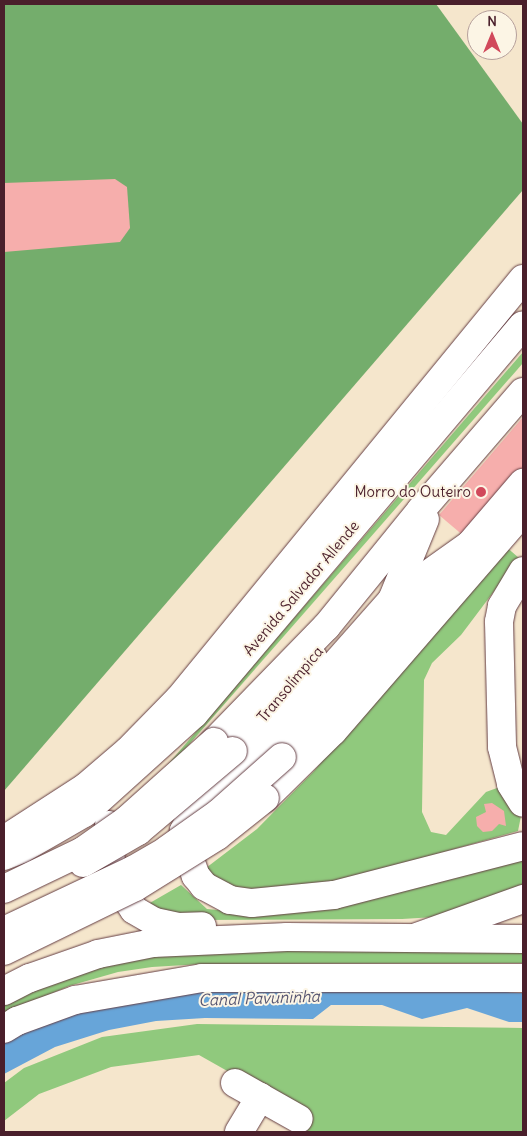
<!DOCTYPE html>
<meta charset="utf-8">
<style>
body{margin:0}
#map{position:relative;width:527px;height:1136px;overflow:hidden;background:#f5e6cc;font-family:Delius,sans-serif}
div>[style]{position:absolute}
[style*='--x']{left:calc(var(--x)*1px);top:calc(var(--y)*1px);width:calc(var(--w)*1px);rotate:calc(var(--a)*1deg)}
.green>*{inset:0;background:#90c97d}
.forest>*{inset:0;background:#74ad6c}
.water>*{inset:0;background:#67a5d9}
.building>*{inset:0;background:#f6aeac}
.roads{filter:drop-shadow(0 0 1px #643d43) drop-shadow(0 0 1px #643d43)}
.minor>*{height:28px;margin:-14px;padding:0 14px;transform-origin:14px;border-radius:14px;background:#fff}
.major>*{height:28px;margin:-14px;padding:0 14px;transform-origin:14px;border-radius:14px;background:#fff}
.highway>*{height:28px;margin:-14px;padding:0 14px;transform-origin:14px;border-radius:14px;background:#fff}
.bridges{filter:drop-shadow(0 0 1px #643d43) drop-shadow(0 0 1px #643d43)}
.minor-bridge>*{height:28px;margin:-14px;padding:0 14px;transform-origin:14px;border-radius:14px;background:#fff}
.highway-bridge>*{height:28px;margin:-14px;padding:0 14px;transform-origin:14px;border-radius:14px;background:#fff}
.dots>*{width:14px;height:14px;translate:-50% -50%;box-sizing:border-box;border:2px solid #fcf5e5;border-radius:50%}
span{translate:-50% -50%;white-space:nowrap;text-align:center;line-height:1.15;-webkit-text-stroke:4px #fcf5e5;paint-order:stroke}
.poi-label{font-size:15px;color:#4a1f2b}
.right{translate:-100% -50%;text-align:right}
.street-label{font-size:15px;color:#4a1f2b}
.water-label{font-size:16px;color:#565571;font-style:italic}
.frame{position:absolute;inset:0;border:5px solid #4a1f2b;pointer-events:none}
.north{position:absolute;left:467px;top:10px;width:50px;height:50px;box-sizing:border-box;background:#fcf5e5;border:1px solid #b59f9b;border-radius:50%;rotate:0deg;font-size:14px;font-weight:700;line-height:20px;text-align:center;color:#4a1f2b}
.north::after{content:'';display:block;margin:auto;width:18px;height:22px;background:#d1495b;clip-path:polygon(50% 0,100% 100%,50% 72%,0 100%)}
</style>
<div id="map">
<div class="green">
<i style="clip-path:polygon(523px 352px,523px 363px,151px 788px,151px 784px)"></i>
<i style="clip-path:polygon(503px 544px,519px 558px,461px 635px,432px 663px,424px 680px,422px 812px,431px 832px,446px 835px,486px 792px,497px 788px,502px 789px,521px 816px,518px 831px,331px 884px,247px 894px,202px 871px,257px 829px,314px 771px)"></i>
<i style="clip-path:polygon(523px 855px,523px 891px,452px 916px,402px 919px,197px 920px,180px 918px,148px 904px,181px 885px,207px 909px,249px 913px)"></i>
<i style="clip-path:polygon(201px 950px,523px 951px,523px 963px,202px 964px,152px 967px,118px 972px,69px 986px,4px 1014px,4px 1001px,114px 960px)"></i>
<i style="clip-path:polygon(197px 1024px,523px 1028px,523px 1132px,305px 1132px,312px 1119px,199px 1055px,111px 1067px,39px 1094px,4px 1121px,4px 1083px,24px 1068px,102px 1037px)"></i>
</div>
<div class="forest">
<i style="clip-path:polygon(4px 4px,436px 4px,523px 124px,523px 190px,4px 791px)"></i>
</div>
<div class="water">
<i style="clip-path:polygon(361px 984px,523px 993px,523px 1022px,509px 1022px,467px 1008px,422px 1019px,382px 1005px,331px 1005px,313px 1019px,205px 1018px,156px 1021px,109px 1030px,55px 1047px,4px 1074px,4px 1033px,146px 988px)"></i>
</div>
<div class="building">
<i style="clip-path:polygon(115px 179px,127px 187px,130px 228px,120px 242px,4px 252px,4px 183px)"></i>
<i style="clip-path:polygon(523px 417px,523px 469px,465px 537px,439px 515px)"></i>
<i style="clip-path:polygon(492px 803px,504px 811px,506px 826px,499px 824px,492px 831px,483px 832px,477px 826px,476px 817px,486px 812px,484px 804px)"></i>
</div>
<div class="roads">
<div class="minor">
<i style="--x:471;--y:544;--w:97;--a:144.7"></i>
<i style="--x:392;--y:600;--w:222;--a:131.5"></i>
<i style="--x:245;--y:766;--w:65;--a:139.4"></i>
<i style="--x:196;--y:808;--w:26;--a:118"></i>
<i style="--x:184;--y:831;--w:11;--a:90"></i>
<i style="--x:184;--y:842;--w:36;--a:71"></i>
<i style="--x:196;--y:876;--w:13;--a:51"></i>
<i style="--x:204;--y:886;--w:30;--a:28"></i>
<i style="--x:230;--y:900;--w:22;--a:8"></i>
<i style="--x:252;--y:903;--w:82;--a:-5.6"></i>
<i style="--x:334;--y:895;--w:195;--a:-14.5"></i>
<i style="--x:523;--y:571;--w:41;--a:121"></i>
<i style="--x:502;--y:606;--w:16;--a:101"></i>
<i style="--x:499;--y:622;--w:125;--a:88.6"></i>
<i style="--x:502;--y:747;--w:38;--a:76"></i>
<i style="--x:511;--y:784;--w:22;--a:58"></i>
<i style="--x:392;--y:600;--w:87;--a:-67.8"></i>
<i style="--x:233;--y:751;--w:123;--a:-49.6"></i>
<i style="--x:282;--y:757;--w:59;--a:-45"></i>
<i style="--x:324;--y:715;--w:306;--a:-49.4"></i>
<i style="--x:417;--y:937;--w:113;--a:-19.7"></i>
<i style="--x:235;--y:1083;--w:73;--a:29.4"></i>
<i style="--x:239;--y:1132;--w:41;--a:-59"></i>
</div>
<div class="major">
<i style="--x:4;--y:840;--w:98;--a:-32.9"></i>
<i style="--x:86;--y:787;--w:55;--a:-40.6"></i>
<i style="--x:128;--y:751;--w:73;--a:-45.6"></i>
<i style="--x:179;--y:699;--w:543;--a:-50.68"></i>
<i style="--x:4;--y:1029;--w:15;--a:-32"></i>
<i style="--x:17;--y:1021;--w:62;--a:-19.9"></i>
<i style="--x:75;--y:1000;--w:129;--a:-9.8"></i>
<i style="--x:202;--y:978;--w:321;--a:0"></i>
</div>
<div class="highway">
<i style="--x:214;--y:742;--w:161;--a:-45.8"></i>
<i style="--x:326;--y:627;--w:151;--a:-50.9"></i>
<i style="--x:421;--y:510;--w:156;--a:-49.2"></i>
<i style="--x:265;--y:798;--w:95;--a:-44.6"></i>
<i style="--x:333;--y:731;--w:290;--a:-49.1"></i>
<i style="--x:109;--y:825;--w:39;--a:87"></i>
<i style="--x:111;--y:864;--w:32;--a:68"></i>
<i style="--x:123;--y:894;--w:19;--a:55"></i>
<i style="--x:134;--y:910;--w:24;--a:30"></i>
<i style="--x:155;--y:922;--w:25;--a:12"></i>
<i style="--x:179;--y:927;--w:23;--a:-2"></i>
<i style="--x:4;--y:856;--w:19;--a:-21"></i>
<i style="--x:22;--y:849;--w:72;--a:-30.1"></i>
<i style="--x:84;--y:813;--w:148;--a:-42"></i>
<i style="--x:194;--y:714;--w:509;--a:-49.78"></i>
<i style="--x:4;--y:991;--w:29;--a:-27"></i>
<i style="--x:30;--y:978;--w:72;--a:-19.4"></i>
<i style="--x:98;--y:954;--w:56;--a:-11.3"></i>
<i style="--x:153;--y:943;--w:134;--a:-2.6"></i>
<i style="--x:287;--y:937;--w:236;--a:0.5"></i>
</div>
</div>
<div class="bridges">
<div class="minor-bridge">
<i style="--x:83;--y:863;--w:64;--a:-30.2"></i>
<i style="--x:138;--y:831;--w:124;--a:-40.1"></i>
<i style="--x:4;--y:931;--w:143;--a:-25.3"></i>
<i style="--x:133;--y:870;--w:39;--a:-30"></i>
<i style="--x:167;--y:850;--w:64;--a:-35.4"></i>
<i style="--x:219;--y:813;--w:84;--a:-41.6"></i>
</div>
<div class="highway-bridge">
<i style="--x:4;--y:889;--w:88;--a:-25.7"></i>
<i style="--x:83;--y:851;--w:54;--a:-35.2"></i>
<i style="--x:127;--y:820;--w:117;--a:-41.9"></i>
<i style="--x:4;--y:951;--w:146;--a:-26"></i>
<i style="--x:135;--y:887;--w:97;--a:-31.9"></i>
<i style="--x:217;--y:836;--w:61;--a:-38.4"></i>
</div>
</div>
<div class="dots">
<i style="left:481px;top:492px;background:#d1495b"></i>
</div>
<div class="poi-label">
<span class="right" style="left:471px;top:492px">Morro do Outeiro</span>
</div>
<div class="street-label">
<span style="left:301px;top:588px;rotate:-50deg">Avenida Salvador Allende</span>
<span style="left:290px;top:684px;rotate:-50deg">Transolímpica</span>
</div>
<div class="water-label">
<span style="left:259px;top:998px;rotate:-2deg">Canal Pavuninha</span>
</div>
<div class="frame"></div>
<div class="north">N</div>
</div>
